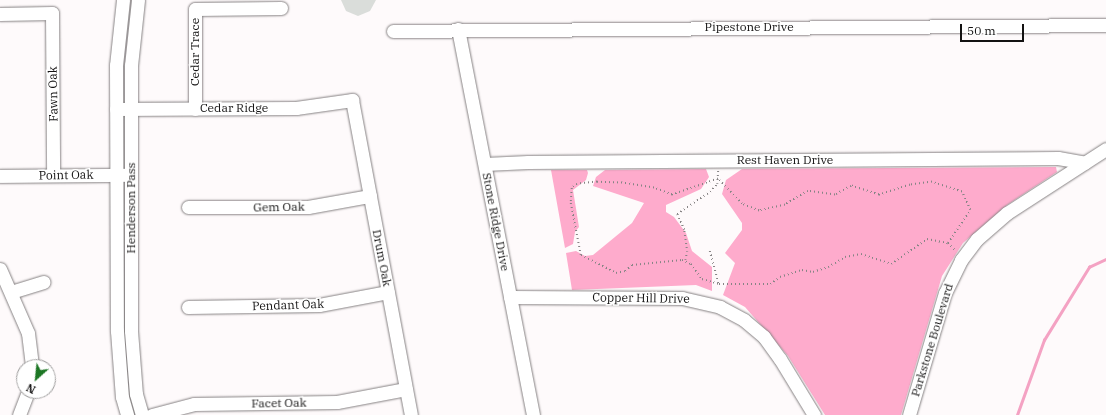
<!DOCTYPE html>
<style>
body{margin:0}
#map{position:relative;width:1106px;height:415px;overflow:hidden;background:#fefafb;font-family:"IBM Plex Serif",serif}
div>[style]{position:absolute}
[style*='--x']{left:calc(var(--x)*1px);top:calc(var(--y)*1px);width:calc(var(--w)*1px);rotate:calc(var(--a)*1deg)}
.forest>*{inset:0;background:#feabcc}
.stream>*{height:2.5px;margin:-1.25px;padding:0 1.25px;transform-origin:1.25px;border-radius:1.25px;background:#f4a2c3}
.building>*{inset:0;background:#daddda}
.path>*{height:1.5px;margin-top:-0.75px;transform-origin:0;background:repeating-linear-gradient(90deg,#878485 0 1px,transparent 0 4px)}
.roads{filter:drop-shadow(0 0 1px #868283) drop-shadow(0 0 1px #868283)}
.minor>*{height:13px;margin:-6.5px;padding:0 6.5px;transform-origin:6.5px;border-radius:6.5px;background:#fff}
span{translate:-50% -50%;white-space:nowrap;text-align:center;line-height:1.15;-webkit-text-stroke:3px #fff;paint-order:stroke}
.street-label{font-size:12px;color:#131212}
.north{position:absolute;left:16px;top:359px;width:40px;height:40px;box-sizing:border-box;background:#fff;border:1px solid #a1a0a0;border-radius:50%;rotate:207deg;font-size:11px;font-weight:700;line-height:16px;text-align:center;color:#131212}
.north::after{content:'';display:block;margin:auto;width:14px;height:18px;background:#1c7624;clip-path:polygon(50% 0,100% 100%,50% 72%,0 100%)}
.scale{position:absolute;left:960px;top:24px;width:64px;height:18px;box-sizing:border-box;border:2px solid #131212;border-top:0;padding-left:5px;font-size:12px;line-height:14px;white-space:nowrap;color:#131212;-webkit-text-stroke:3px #fff;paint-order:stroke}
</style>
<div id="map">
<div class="forest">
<i style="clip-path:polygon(1056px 167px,1057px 172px,1007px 205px,963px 243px,942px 276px,901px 415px,825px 415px,788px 356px,745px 307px,723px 295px,735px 263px,725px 253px,742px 230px,742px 223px,722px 194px,726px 180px,742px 169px)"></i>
<i style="clip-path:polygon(706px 169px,709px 177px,701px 189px,666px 205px,666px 212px,674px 217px,686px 233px,692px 251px,712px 267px,712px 291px,696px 285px,572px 290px,566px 253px,576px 251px,585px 256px,593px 255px,632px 223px,644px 203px,593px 186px,596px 177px,605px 170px)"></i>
<i style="clip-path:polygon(551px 170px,587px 170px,588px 173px,586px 180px,573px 190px,579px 227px,575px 232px,573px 244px,565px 248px)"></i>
</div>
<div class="stream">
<i style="--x:1017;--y:415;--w:80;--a:-70.2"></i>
<i style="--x:1044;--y:340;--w:86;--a:-58.3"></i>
<i style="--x:1089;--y:267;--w:19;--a:-25"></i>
</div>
<div class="building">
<i style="clip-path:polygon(341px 0,376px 0,370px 11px,358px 16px,346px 11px)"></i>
</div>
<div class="path">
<i style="--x:948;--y:243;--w:40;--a:-56"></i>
<i style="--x:970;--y:210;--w:20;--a:-114"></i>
<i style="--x:962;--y:192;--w:32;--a:-162"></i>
<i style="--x:932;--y:182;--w:22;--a:172"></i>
<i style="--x:910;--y:185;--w:33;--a:162"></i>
<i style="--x:879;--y:195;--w:29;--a:-162"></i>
<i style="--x:851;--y:186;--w:18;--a:151"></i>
<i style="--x:835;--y:195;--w:27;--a:-172"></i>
<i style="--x:808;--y:191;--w:27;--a:149"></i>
<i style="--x:785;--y:205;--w:27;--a:167"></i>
<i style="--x:759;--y:211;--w:18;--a:-158"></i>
<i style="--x:742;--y:204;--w:35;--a:-134"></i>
<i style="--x:718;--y:179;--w:49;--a:160.8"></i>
<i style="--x:672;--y:195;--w:19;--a:-159"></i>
<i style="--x:654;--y:188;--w:32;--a:-171"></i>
<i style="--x:622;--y:183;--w:25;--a:-178"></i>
<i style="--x:597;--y:182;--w:20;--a:174"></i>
<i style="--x:577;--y:184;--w:6;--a:141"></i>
<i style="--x:572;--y:188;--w:15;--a:94"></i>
<i style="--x:571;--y:203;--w:53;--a:79.1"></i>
<i style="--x:581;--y:255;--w:39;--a:27"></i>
<i style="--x:616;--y:273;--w:9;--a:-13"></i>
<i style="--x:625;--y:271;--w:9;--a:-41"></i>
<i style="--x:632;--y:265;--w:50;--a:-5.7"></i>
<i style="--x:682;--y:260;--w:10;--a:24"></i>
<i style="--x:691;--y:264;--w:19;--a:54"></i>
<i style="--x:702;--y:279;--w:18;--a:16"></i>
<i style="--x:719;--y:284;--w:51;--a:0"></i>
<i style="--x:770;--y:284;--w:12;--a:-35"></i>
<i style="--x:780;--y:277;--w:23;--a:-18"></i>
<i style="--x:802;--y:270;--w:11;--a:10"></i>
<i style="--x:813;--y:272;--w:16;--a:-18"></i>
<i style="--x:828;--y:267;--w:20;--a:-30"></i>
<i style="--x:845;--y:257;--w:16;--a:-11"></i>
<i style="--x:861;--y:254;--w:32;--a:18"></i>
<i style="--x:891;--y:264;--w:44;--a:-34.8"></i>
<i style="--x:927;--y:239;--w:21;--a:11"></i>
<i style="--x:948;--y:243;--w:11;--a:45"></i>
<i style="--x:710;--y:251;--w:34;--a:75"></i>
<i style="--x:685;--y:260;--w:8;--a:-76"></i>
<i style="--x:687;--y:252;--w:22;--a:-98"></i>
<i style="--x:684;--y:230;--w:17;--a:-114"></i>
<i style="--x:677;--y:214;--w:40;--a:-34"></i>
<i style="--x:710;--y:192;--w:11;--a:-49"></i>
<i style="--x:717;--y:184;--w:13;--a:-86"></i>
</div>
<div class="roads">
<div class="minor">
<i style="--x:123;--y:0;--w:65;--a:96.1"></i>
<i style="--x:116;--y:65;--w:266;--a:89.8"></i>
<i style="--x:117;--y:331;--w:66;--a:85.7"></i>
<i style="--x:122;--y:397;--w:19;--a:74"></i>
<i style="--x:138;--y:0;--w:65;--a:96.1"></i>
<i style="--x:131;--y:65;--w:266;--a:90"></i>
<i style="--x:131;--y:331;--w:63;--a:85.5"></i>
<i style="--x:136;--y:394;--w:22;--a:74"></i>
<i style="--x:0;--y:14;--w:52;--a:-1.1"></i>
<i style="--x:52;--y:13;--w:162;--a:89.6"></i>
<i style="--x:458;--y:29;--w:393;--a:79"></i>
<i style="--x:393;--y:31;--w:713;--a:-0.48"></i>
<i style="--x:116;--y:109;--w:180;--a:-0.3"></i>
<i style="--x:296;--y:108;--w:57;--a:-8.1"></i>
<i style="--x:352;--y:100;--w:320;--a:79.4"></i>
<i style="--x:195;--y:109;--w:100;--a:-90"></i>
<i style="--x:195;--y:9;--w:86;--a:-0.7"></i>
<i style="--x:485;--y:164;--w:43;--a:-2.7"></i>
<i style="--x:528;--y:162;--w:530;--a:-0.43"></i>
<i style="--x:1058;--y:158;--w:27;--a:10"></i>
<i style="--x:0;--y:176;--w:126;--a:-0.5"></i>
<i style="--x:188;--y:207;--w:120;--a:0"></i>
<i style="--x:308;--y:207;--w:63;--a:-10.1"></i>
<i style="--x:0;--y:269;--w:70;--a:66.4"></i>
<i style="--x:28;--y:333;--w:34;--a:83"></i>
<i style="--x:11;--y:292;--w:34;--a:-17"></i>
<i style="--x:510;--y:297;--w:172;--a:0.3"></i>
<i style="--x:682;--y:298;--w:39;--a:13"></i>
<i style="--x:720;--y:307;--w:27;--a:28"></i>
<i style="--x:744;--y:320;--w:26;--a:40"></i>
<i style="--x:764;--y:337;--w:27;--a:54"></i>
<i style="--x:780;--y:359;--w:66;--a:58.7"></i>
<i style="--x:188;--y:307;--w:131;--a:-0.9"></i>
<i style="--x:319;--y:305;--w:70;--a:-10.7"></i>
<i style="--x:19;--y:415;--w:26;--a:-69"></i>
<i style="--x:152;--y:415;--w:43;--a:-14.7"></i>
<i style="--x:194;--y:404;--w:143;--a:-0.8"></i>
<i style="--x:337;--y:402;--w:70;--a:-10.7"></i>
<i style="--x:909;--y:415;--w:127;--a:-73.6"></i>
<i style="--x:945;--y:293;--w:37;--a:-64"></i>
<i style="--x:961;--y:260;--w:26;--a:-53"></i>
<i style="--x:977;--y:239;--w:40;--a:-41"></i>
<i style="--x:1007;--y:213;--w:118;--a:-32.9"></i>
</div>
</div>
<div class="street-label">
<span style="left:749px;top:27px">Pipestone Drive</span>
<span style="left:195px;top:52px;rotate:-90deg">Cedar Trace</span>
<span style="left:53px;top:94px;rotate:-91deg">Fawn Oak</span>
<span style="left:234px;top:108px">Cedar Ridge</span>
<span style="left:785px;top:160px">Rest Haven Drive</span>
<span style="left:66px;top:175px;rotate:-1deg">Point Oak</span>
<span style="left:279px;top:207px;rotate:-1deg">Gem Oak</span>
<span style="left:131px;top:208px;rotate:-90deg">Henderson Pass</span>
<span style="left:496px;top:222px;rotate:79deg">Stone Ridge Drive</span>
<span style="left:382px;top:258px;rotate:79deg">Drum Oak</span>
<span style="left:641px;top:298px;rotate:1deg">Copper Hill Drive</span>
<span style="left:288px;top:305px;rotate:-2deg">Pendant Oak</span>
<span style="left:932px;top:340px;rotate:-73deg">Parkstone Boulevard</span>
<span style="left:279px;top:403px;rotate:-1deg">Facet Oak</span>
</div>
<div class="north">N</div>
<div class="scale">50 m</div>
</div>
